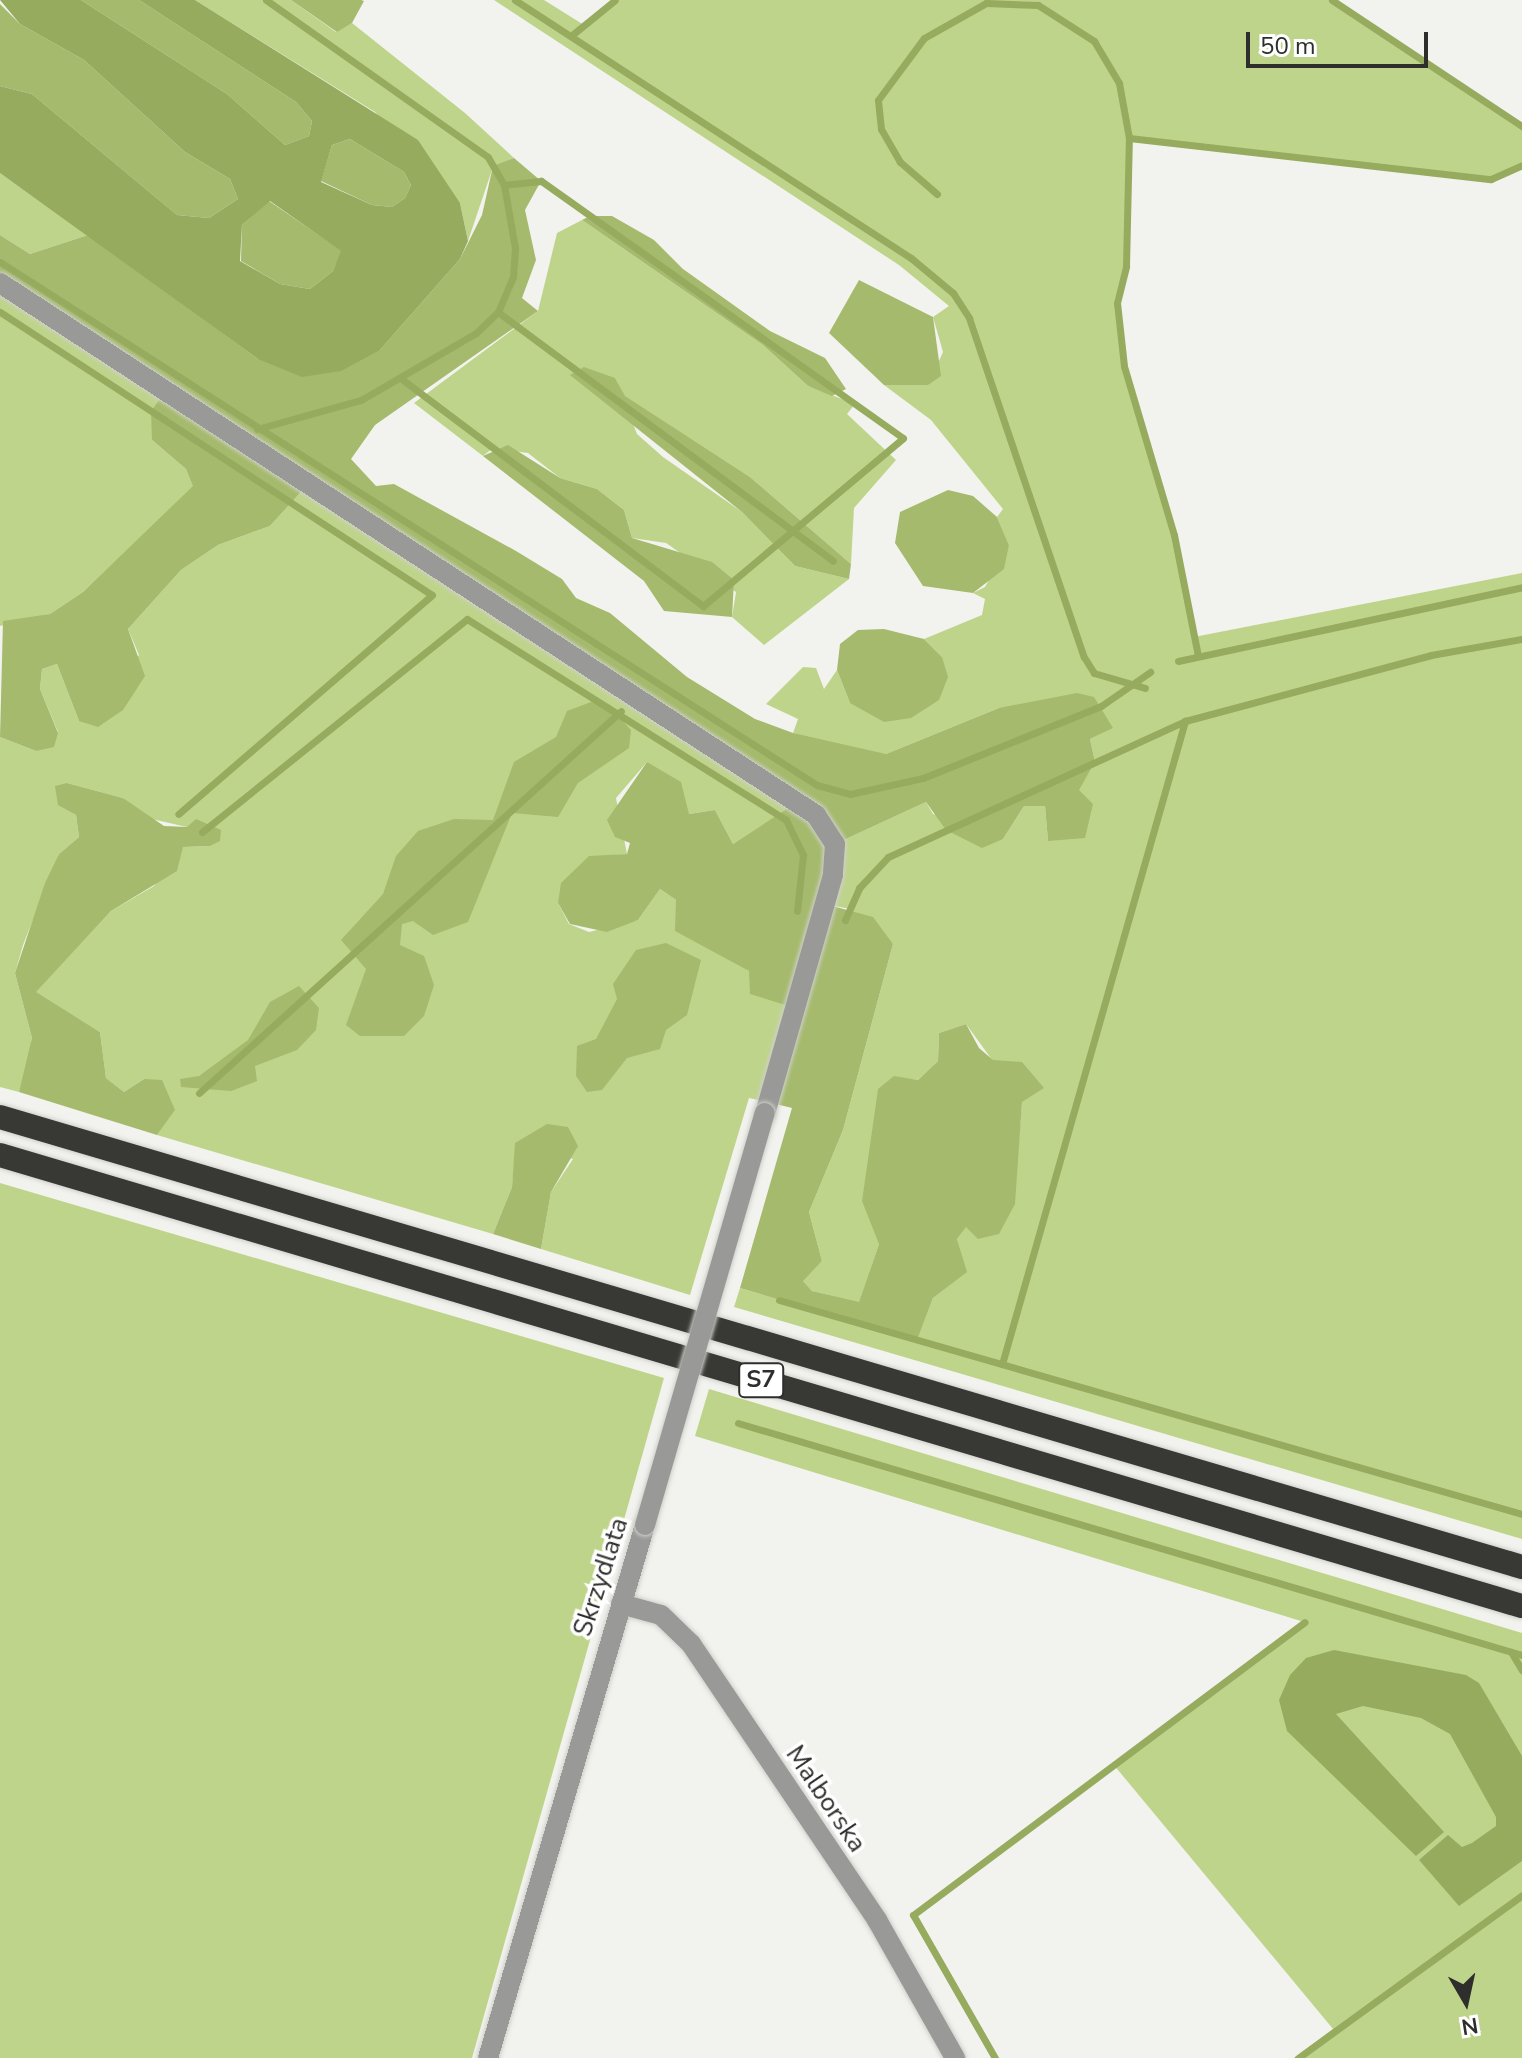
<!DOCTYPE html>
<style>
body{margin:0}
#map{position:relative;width:1522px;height:2058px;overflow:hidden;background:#f2f3ee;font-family:"Nunito Sans",sans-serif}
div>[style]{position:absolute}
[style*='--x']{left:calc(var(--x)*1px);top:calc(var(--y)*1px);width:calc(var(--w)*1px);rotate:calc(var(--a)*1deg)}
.green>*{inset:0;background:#bfd48b}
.forest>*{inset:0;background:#a5ba6c}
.water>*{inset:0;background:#97ab5e}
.stream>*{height:7px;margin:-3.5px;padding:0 3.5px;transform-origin:3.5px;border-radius:3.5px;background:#97ab5e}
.roads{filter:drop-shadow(0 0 2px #cfd0cb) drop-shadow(0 0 2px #cfd0cb)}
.minor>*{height:20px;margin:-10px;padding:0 10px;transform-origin:10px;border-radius:10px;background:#999a97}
.motorway>*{height:24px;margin:-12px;padding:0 12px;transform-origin:12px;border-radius:12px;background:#383935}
.bridges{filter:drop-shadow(0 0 2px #cfd0cb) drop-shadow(0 0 2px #cfd0cb)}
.minor-bridge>*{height:20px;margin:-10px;padding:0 10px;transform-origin:10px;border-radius:10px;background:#999a97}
span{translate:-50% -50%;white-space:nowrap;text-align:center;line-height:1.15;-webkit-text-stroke:7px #fff;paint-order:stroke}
.shield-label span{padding:2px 6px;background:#fff;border:2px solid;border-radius:6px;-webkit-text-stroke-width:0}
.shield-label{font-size:24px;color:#2e2f2d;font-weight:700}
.street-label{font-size:26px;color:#2e2f2d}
.north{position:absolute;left:1426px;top:1962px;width:80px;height:80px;-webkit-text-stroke:6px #fff;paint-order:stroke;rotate:171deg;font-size:22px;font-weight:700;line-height:32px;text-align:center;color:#2e2f2d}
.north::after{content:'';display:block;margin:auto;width:28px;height:36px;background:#2e2f2d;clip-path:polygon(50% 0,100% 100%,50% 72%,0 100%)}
.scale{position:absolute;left:1246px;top:32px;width:182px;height:36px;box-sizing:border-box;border:4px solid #2e2f2d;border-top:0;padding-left:10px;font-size:24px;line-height:28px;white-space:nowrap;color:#2e2f2d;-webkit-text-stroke:6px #fff;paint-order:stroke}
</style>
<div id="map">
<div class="green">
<i style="clip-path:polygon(195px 0,291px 0,336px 32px,352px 23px,465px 113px,514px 158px,493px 167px,468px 241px,460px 203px,375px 112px)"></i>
<i style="clip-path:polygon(494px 0,544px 0,584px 25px,615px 0,1332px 0,1522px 126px,1522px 165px,1491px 179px,1130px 138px,1126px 266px,1117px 303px,1124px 366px,1174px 535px,1194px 637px,1522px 573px,1522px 1539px,734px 1307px,740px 1288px,917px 1339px,933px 1298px,966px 1272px,957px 1239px,966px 1226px,1014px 1204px,1022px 1101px,966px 1024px,939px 1033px,938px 1061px,918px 1080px,894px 1077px,879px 1244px,859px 1303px,812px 1291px,802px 1280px,822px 1261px,809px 1212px,843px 1130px,893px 944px,850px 909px,825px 904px,835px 844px,926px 802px,933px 814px,1003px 839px,1024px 806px,1045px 806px,1048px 841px,1095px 762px,1090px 739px,1112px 728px,999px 708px,886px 754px,853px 751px,793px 733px,798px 719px,766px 704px,803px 667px,816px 668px,824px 689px,837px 670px,850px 703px,942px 657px,924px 639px,982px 615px,985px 599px,973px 593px,985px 587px,1009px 545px,997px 517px,1003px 509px,931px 420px,884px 385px,928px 385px,943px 352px,933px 317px,949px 306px,899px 265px)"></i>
<i style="clip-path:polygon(0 173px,88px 235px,30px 254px,0 235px)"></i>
<i style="clip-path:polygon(582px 220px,763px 345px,808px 386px,855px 404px,847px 414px,896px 460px,854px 508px,851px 564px,750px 477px,624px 396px,615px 378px,637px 434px,663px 457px,742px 512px,795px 566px,849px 579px,764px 645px,732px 617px,736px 592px,666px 543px,632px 538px,624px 510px,597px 489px,560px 478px,528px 453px,493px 448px,483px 456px,414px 403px,538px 311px,557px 233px)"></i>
<i style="clip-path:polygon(0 283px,167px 390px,152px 440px,186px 469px,194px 487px,83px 592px,50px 614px,0 626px)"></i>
<i style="clip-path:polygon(309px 483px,800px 801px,733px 844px,715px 810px,689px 814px,647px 762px,616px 798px,627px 854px,589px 857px,558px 903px,569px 924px,589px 932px,638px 920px,660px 889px,676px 900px,676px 931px,736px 961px,795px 1008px,768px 1102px,749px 1098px,690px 1295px,541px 1249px,551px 1192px,573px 1159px,516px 1143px,512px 1187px,493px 1234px,157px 1135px,174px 1110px,144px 1079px,124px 1092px,106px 1078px,100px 1032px,35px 992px,111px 911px,154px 886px,183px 847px,210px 846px,187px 827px,143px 817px,123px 798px,67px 783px,59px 805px,76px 815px,79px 837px,59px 854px,23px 945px,15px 973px,32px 1038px,28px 1063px,19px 1092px,0 1087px,0 737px,36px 751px,58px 732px,40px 689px,42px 669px,57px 664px,79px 721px,139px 655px,128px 629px,181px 570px,218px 545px,270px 526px)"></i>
<i style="clip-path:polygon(0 1183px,664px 1378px,472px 2058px,0 2058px)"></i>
<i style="clip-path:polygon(709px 1389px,1522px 1633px,1522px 2058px,1294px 2058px,1333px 2029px,1113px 1764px,1304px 1622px,695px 1436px)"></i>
</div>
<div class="forest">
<i style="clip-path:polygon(81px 0,139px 0,296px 102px,312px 121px,309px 136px,285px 145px,227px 94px)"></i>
<i style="clip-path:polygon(291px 0,361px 0,364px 1px,352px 23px,337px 32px)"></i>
<i style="clip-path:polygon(0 4px,20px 24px,84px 60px,185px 152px,230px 179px,238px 199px,209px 218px,177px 215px,32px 94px,0 86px)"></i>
<i style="clip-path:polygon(350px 139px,404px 172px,411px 185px,405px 198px,392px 207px,372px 205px,321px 181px,332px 145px)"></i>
<i style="clip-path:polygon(514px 158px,541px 181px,525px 210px,536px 260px,522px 298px,538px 311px,375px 425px,351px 459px,376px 486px,394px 484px,516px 551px,562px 579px,576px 598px,610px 613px,687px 677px,755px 719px,793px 733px,886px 754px,999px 708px,1077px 693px,1094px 697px,1113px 728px,1090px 739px,1095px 762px,1079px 790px,1093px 804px,1085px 838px,1048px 841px,1045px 806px,1024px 806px,1003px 839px,982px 848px,946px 830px,926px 802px,835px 844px,825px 904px,873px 917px,893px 944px,843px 1130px,809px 1212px,822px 1261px,803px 1281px,812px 1291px,859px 1302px,879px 1244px,862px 1201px,878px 1089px,894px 1076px,918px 1080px,938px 1061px,939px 1033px,966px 1024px,979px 1048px,993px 1060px,1022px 1062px,1044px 1088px,1022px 1102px,1015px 1204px,999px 1234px,978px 1239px,966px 1227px,957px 1239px,967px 1272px,933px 1298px,917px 1340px,740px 1288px,792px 1108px,768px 1102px,795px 1008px,750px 994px,749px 971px,675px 931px,676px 900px,660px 889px,638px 920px,607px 932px,570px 924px,558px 903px,561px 883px,589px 856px,627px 854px,630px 843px,615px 837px,607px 820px,647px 762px,681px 782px,689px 814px,715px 810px,733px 844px,799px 801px,309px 483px,270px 526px,218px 545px,181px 570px,128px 629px,145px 676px,123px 710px,98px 727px,79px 721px,57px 664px,42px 669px,40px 689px,58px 733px,54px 747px,36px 751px,0 737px,3px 621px,50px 614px,83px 592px,193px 486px,186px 469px,152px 440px,151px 411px,167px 390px,0 283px,0 235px,30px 254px,88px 235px,258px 359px,380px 350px,460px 259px,482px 215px,493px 166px)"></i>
<i style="clip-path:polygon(269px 201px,342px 251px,333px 271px,310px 289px,280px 284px,241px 261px,242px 225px)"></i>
<i style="clip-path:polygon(590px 216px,612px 216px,654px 240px,683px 269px,770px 331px,825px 358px,846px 389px,832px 396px,808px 386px,763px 345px,582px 220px)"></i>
<i style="clip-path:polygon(859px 280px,933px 317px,941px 376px,928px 385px,884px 385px,829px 333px)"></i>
<i style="clip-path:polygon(584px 367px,615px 378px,625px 396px,750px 477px,851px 564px,849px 579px,795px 566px,742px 512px,570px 375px)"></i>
<i style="clip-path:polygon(508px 445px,560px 478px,597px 489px,624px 510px,632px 538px,712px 562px,734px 580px,732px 617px,664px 611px,644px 581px,483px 456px)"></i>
<i style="clip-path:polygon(948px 490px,973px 496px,997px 517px,1009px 545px,1004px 569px,973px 593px,923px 586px,895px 543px,900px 512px)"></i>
<i style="clip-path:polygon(884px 629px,924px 639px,942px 657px,948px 677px,939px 700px,911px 718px,884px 722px,850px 703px,837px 670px,840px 644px,858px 630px)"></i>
<i style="clip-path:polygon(591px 702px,610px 707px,631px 730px,629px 748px,578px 783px,558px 817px,512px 813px,468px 922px,433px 935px,413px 921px,402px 924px,400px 945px,424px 956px,434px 985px,424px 1016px,404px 1036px,360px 1036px,346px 1025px,366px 969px,341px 940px,383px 894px,396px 856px,418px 831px,454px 819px,493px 820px,514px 762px,556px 737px,567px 711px)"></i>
<i style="clip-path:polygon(67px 783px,123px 798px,164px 826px,187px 827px,196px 819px,221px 830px,220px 841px,210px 846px,183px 847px,177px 871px,111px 911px,36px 992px,100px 1032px,106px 1078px,124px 1092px,144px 1079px,162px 1080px,175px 1110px,157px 1135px,19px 1092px,32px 1038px,15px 973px,45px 883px,59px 854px,79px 837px,76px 815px,58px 805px,55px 786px)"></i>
<i style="clip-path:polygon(666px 943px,701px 960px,687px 1015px,666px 1030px,660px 1049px,627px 1058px,602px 1090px,587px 1092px,576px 1076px,577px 1046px,596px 1039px,617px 999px,613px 984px,636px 950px)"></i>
<i style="clip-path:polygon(299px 986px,319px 1008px,316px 1030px,297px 1050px,255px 1066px,257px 1081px,231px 1091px,181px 1087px,180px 1079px,199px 1076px,248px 1040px,270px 1002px)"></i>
<i style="clip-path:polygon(547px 1124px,568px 1127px,578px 1146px,551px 1192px,541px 1249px,493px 1234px,512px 1187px,515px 1143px)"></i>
</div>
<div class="water">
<i style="clip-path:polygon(evenodd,0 0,81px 0,227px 94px,285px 145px,309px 136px,312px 121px,296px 102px,139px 0,195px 0,418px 140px,460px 203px,468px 241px,460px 259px,380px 350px,341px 371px,302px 377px,258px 359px,0 173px,0 86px,32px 94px,177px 215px,209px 218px,238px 199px,230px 179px,185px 152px,84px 60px,20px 24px,0 0,350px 139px,404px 172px,411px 185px,405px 198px,392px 207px,372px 205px,321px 182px,332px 145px,350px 139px,0 0,270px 201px,341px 251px,333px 271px,310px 289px,280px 284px,240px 261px,242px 225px,270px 201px)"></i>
<i style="clip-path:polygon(1334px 1650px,1466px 1675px,1479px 1683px,1522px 1756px,1522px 1861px,1459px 1906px,1419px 1860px,1448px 1835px,1462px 1847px,1472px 1843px,1496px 1826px,1496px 1817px,1450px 1734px,1421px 1718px,1363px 1706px,1336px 1714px,1444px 1832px,1416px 1856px,1287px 1731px,1279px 1700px,1290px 1675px,1306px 1658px)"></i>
</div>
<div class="stream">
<i style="--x:515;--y:0;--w:473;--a:33.1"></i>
<i style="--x:911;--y:258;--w:55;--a:39.8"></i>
<i style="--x:953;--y:293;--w:30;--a:57"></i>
<i style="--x:969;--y:318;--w:358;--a:71.3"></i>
<i style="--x:1084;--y:657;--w:19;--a:58"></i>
<i style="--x:1094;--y:673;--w:53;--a:16.4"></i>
<i style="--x:1332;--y:0;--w:228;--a:33.6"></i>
<i style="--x:572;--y:35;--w:55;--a:-39.1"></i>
<i style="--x:937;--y:194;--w:49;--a:-139.1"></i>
<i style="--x:900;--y:162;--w:38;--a:-120"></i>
<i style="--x:881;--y:129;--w:29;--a:-96"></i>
<i style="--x:878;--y:100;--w:77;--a:-53.4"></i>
<i style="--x:924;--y:38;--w:71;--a:-29.4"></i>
<i style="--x:986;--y:3;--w:52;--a:2.2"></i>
<i style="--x:1038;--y:5;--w:67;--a:32.7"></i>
<i style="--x:1094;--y:41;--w:49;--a:59.2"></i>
<i style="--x:1119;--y:83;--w:56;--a:79.7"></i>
<i style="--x:0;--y:262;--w:970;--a:32.63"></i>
<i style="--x:817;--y:785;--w:34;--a:15"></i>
<i style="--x:850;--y:794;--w:75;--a:-12.4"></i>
<i style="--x:923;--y:778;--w:192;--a:-22"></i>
<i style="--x:1101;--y:706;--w:60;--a:-34.8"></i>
<i style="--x:0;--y:312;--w:516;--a:33.23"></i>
<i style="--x:432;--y:595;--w:335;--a:139.2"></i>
<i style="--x:498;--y:312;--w:417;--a:36.6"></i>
<i style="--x:403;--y:380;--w:376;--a:37"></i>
<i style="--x:703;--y:606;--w:261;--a:-40"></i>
<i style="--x:903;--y:438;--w:444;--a:-144.6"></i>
<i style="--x:541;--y:181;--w:37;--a:174"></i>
<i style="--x:257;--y:429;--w:108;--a:-15.6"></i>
<i style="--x:361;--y:400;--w:133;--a:-30.2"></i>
<i style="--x:476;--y:333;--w:30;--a:-44"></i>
<i style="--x:498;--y:312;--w:38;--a:-67"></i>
<i style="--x:513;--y:277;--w:29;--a:-86"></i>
<i style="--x:515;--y:248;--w:64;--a:-99.9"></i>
<i style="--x:504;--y:185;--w:32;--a:-120"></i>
<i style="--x:488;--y:157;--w:272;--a:-144.7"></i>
<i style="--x:1198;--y:656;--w:123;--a:-101.2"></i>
<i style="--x:1174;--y:535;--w:176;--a:-106.5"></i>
<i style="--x:1124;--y:366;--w:63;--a:-96.3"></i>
<i style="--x:1117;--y:303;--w:38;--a:-76"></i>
<i style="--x:1126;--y:266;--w:128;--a:-88.7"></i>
<i style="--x:1129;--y:138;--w:364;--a:6.5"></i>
<i style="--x:1491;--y:179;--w:34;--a:-24"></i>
<i style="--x:1178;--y:661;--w:352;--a:-12.1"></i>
<i style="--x:202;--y:832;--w:340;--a:-38.8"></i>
<i style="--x:467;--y:619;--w:377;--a:32.2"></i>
<i style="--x:786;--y:820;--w:39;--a:64"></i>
<i style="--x:803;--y:855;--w:56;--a:96.1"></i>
<i style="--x:845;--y:920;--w:35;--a:-66"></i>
<i style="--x:859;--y:888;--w:42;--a:-46.9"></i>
<i style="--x:888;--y:857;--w:327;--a:-24.6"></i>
<i style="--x:1185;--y:721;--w:255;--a:-15"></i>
<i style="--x:1431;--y:655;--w:92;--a:-10"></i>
<i style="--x:199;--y:1093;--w:569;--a:-42.15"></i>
<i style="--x:779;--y:1300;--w:773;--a:16.07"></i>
<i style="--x:1002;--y:1364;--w:669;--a:-74.11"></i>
<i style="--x:738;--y:1423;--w:818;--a:16.48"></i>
<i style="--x:1511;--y:1652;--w:21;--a:59"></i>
<i style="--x:995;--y:2058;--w:165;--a:-119.8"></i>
<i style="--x:913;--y:1915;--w:489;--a:-36.8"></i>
<i style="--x:1298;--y:2058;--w:277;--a:-36"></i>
</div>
<div class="roads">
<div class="minor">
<i style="--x:0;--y:283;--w:974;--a:33.1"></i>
<i style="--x:816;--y:815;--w:35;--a:57"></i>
<i style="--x:835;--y:844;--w:31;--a:94"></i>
<i style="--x:833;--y:875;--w:248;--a:105.9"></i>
<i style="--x:621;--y:1604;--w:41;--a:15.4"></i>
<i style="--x:661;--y:1615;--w:42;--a:44"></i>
<i style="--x:691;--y:1644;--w:333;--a:56"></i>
<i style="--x:877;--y:1920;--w:159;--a:60.5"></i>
<i style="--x:488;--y:2058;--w:556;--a:-73.59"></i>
</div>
<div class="motorway">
<i style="--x:0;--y:1117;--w:1587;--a:16.47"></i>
<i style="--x:0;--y:1155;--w:1587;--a:16.51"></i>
</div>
</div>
<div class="bridges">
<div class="minor-bridge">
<i style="--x:645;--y:1525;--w:429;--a:-73.8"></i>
</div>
</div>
<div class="shield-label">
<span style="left:761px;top:1380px">S7</span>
</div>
<div class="street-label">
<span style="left:601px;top:1577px;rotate:-72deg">Skrzydlata</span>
<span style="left:826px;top:1799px;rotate:56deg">Malborska</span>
</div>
<div class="north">N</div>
<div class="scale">50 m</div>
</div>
